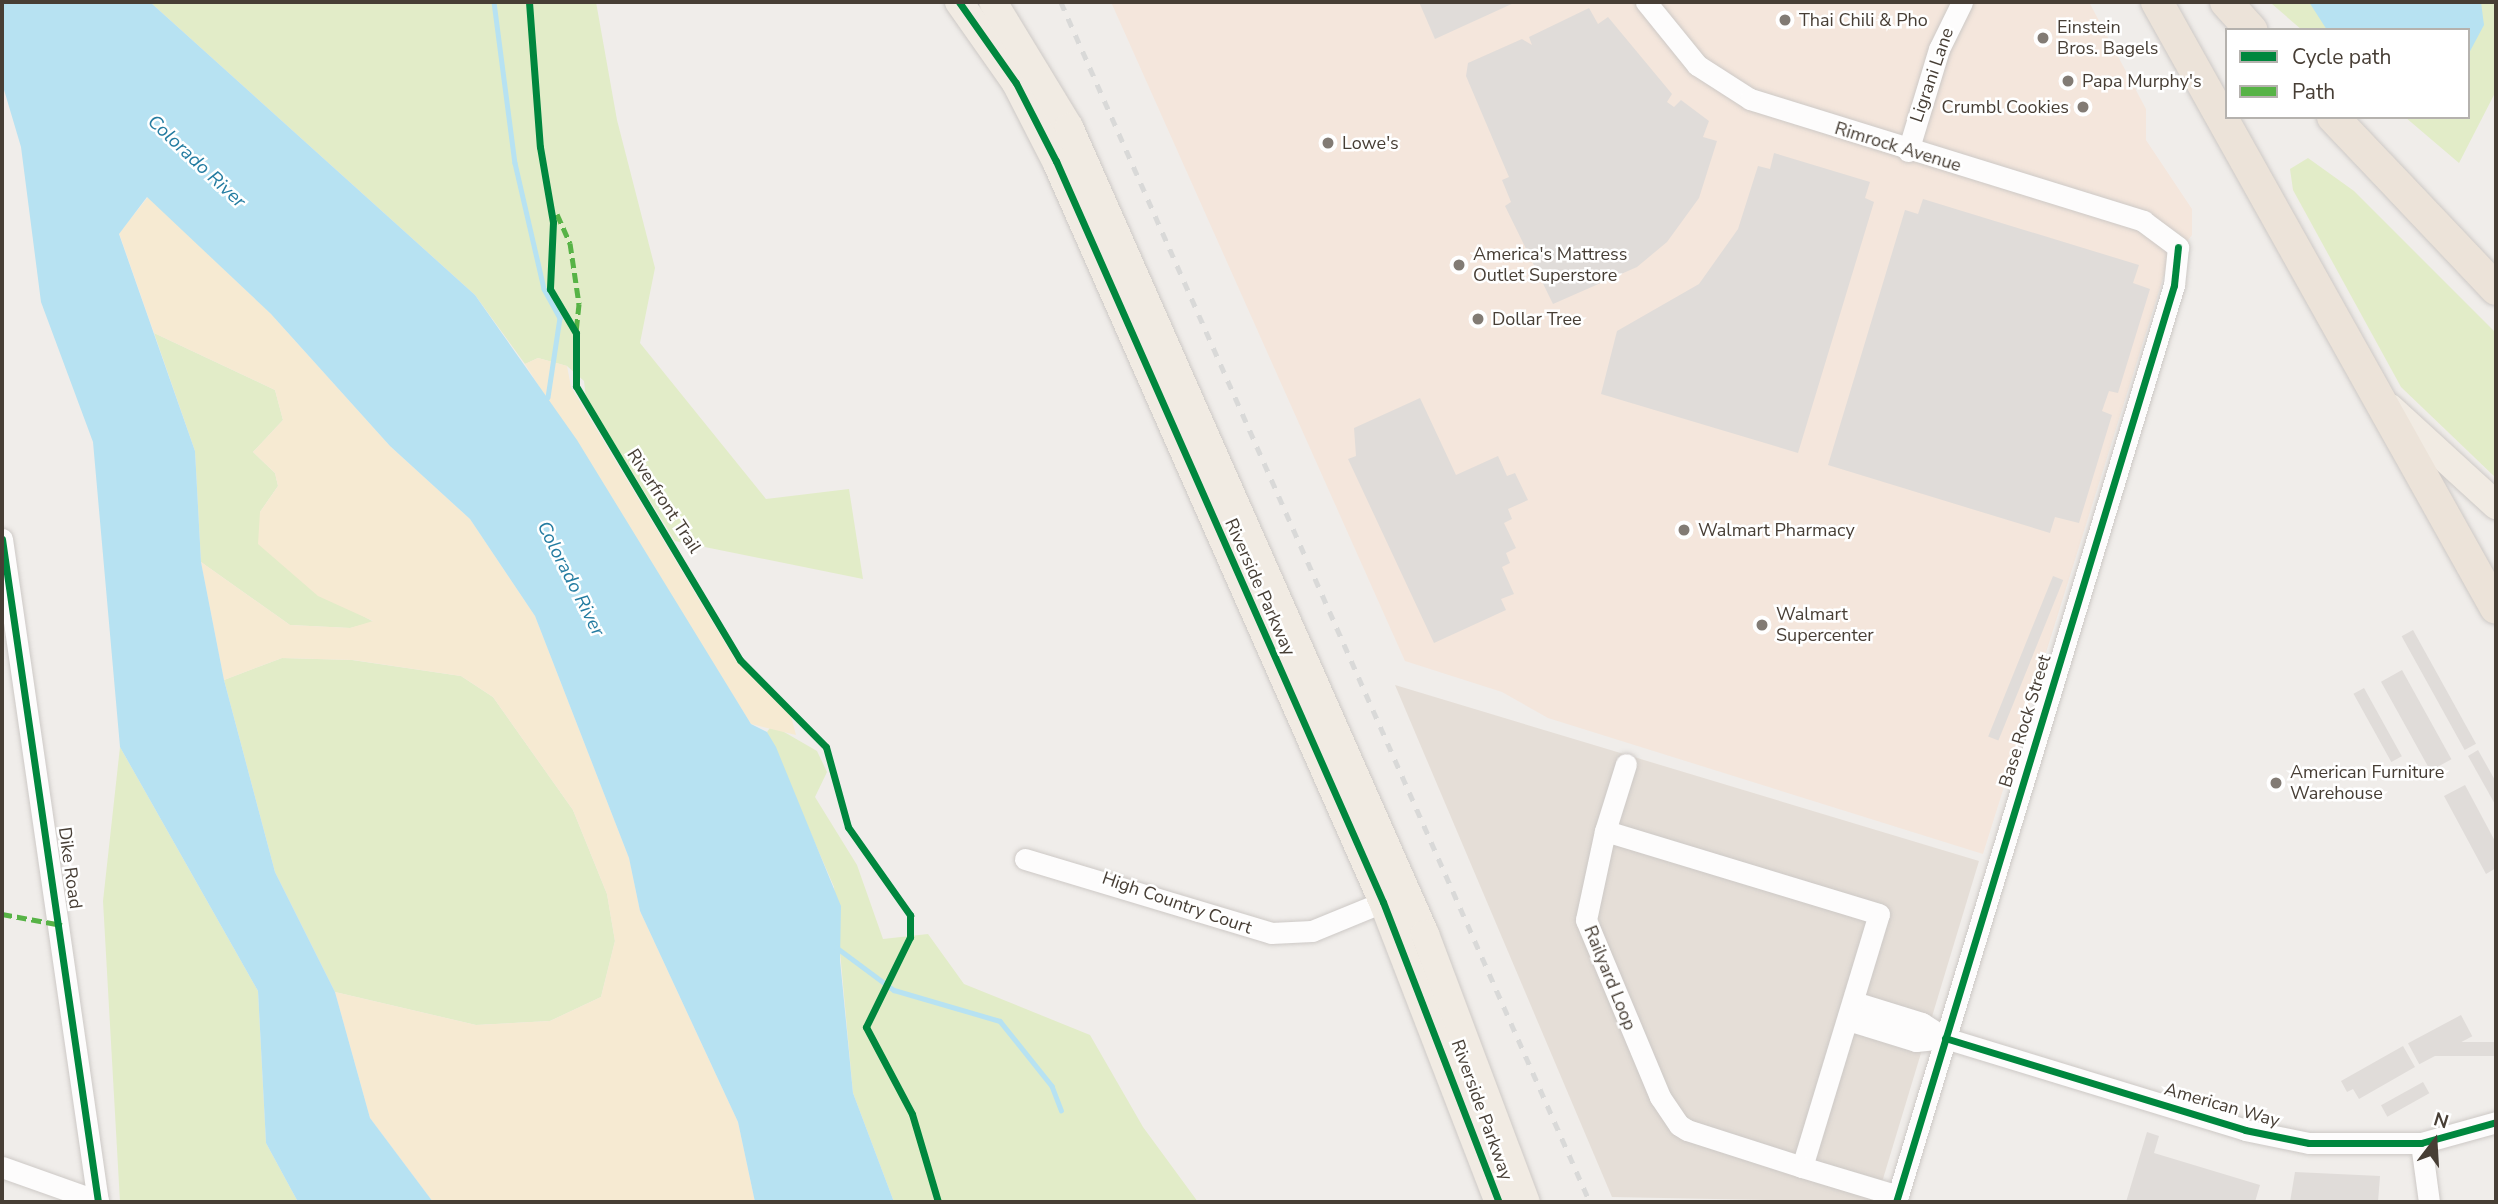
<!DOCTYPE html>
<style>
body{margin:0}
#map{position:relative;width:2498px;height:1204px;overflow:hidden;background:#f0edea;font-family:"Nunito Sans",sans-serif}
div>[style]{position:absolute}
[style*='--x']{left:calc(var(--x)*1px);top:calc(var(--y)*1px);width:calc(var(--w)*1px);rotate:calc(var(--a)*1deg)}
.residential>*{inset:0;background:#e5ded7}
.commercial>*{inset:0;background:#f4e6dc}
.green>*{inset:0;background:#e2ecc8}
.sand>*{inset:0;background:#f6ead2}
.parking>*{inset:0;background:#e0dcd9;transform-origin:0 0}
.water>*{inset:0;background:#b7e2f2}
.stream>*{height:4.5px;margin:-2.25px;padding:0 2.25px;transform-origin:2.25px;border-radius:2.25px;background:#b7e2f2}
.roads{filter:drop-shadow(0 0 2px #cdc9c6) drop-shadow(0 0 2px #cdc9c6)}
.minor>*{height:21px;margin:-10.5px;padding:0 10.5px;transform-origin:10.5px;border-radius:10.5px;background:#fdfcfc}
.major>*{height:28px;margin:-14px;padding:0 14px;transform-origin:14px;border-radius:14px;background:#f1ebe3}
.highway>*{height:32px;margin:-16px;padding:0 16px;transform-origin:16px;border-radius:16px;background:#ece3d9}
.rail>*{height:4.5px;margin-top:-2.25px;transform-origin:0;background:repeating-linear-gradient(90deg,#d9d9d8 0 9px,transparent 0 18px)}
.quiet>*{height:5px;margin-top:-2.5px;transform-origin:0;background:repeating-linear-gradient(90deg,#57b346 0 10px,transparent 0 15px)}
.cycleway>*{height:7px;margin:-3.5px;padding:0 3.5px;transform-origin:3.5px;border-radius:3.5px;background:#00873e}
.dots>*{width:19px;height:19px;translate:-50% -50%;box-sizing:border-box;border:4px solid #fff;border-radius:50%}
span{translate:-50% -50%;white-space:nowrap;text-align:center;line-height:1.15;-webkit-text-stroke:5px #fff;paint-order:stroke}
.poi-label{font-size:18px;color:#473e35}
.left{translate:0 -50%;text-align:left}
.right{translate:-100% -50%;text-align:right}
.street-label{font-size:18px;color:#473e35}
.water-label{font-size:19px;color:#247ca1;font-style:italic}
.frame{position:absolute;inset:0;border:4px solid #473e35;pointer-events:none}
.legend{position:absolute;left:2225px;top:28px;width:245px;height:91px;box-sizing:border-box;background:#fff;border:2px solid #b5b2ae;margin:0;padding:9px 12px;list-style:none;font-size:21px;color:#473e35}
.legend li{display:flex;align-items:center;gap:14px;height:35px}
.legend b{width:35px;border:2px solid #b5b2ae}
.north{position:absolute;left:2400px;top:1106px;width:70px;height:70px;-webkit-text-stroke:5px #fff;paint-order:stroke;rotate:17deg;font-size:19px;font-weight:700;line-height:28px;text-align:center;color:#473e35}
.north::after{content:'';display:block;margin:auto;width:24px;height:32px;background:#473e35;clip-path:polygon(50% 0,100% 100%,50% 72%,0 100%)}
</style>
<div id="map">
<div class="residential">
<i style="clip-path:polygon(1395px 685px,1979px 861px,1876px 1202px,1612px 1197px)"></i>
</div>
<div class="commercial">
<i style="clip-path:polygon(1111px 2px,2089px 2px,2146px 109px,2146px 140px,2192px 209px,2192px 235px,2165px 272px,1983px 854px,1548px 718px,1502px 692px,1405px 661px)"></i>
</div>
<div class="green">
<i style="clip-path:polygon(150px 2px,596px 2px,617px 120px,655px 268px,640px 343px,766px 499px,849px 489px,863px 579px,675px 541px,586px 398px,584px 381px,567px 366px,538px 358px,525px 364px,475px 295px)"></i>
<i style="clip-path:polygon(2496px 2px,2496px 91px,2459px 163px,2405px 117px,2468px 117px,2468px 30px,2302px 30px,2272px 4px)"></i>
<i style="clip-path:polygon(2308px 158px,2354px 191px,2496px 333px,2496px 478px,2401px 387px,2293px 190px,2290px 169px)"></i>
<i style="clip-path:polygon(154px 333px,275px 390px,283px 420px,253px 452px,275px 473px,278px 486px,260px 512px,350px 609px,374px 622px,350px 628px,290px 625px,201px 562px,195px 451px)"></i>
<i style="clip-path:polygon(282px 658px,352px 660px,461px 676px,493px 697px,573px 810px,607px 894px,615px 941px,601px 997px,550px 1021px,476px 1025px,335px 992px,275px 872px,224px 680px)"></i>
<i style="clip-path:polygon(772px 725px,817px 751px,827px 772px,815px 797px,857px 865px,883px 939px,928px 934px,964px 984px,1090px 1035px,1143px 1127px,1198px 1202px,894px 1202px,853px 1093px,834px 887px,767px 732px)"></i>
<i style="clip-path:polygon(120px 747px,258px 991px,266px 1143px,298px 1202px,120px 1202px,103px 901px)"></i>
</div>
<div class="sand">
<i style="clip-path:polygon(148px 197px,271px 314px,390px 446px,470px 519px,535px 616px,629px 858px,640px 911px,738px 1122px,755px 1202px,433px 1202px,370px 1118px,335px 992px,476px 1025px,550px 1021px,601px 997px,615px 941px,607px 894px,573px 810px,493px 697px,461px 676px,353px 660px,282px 658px,224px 680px,201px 562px,290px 625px,350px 628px,373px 621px,318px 596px,258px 544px,260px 512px,278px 486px,275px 473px,253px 452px,283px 420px,275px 390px,154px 333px,119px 233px)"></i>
<i style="clip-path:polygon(538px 358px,567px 366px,571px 387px,736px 661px,791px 716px,796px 735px,751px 724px,525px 364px)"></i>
</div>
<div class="parking">
<i style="clip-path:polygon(1419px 2px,1516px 2px,1435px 39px)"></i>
<i style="clip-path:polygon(1589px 8px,1598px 24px,1608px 17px,1672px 94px,1667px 102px,1674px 107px,1681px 100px,1709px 121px,1703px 137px,1717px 141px,1699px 198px,1667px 242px,1637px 267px,1553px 304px,1505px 206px,1511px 202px,1502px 180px,1509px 177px,1466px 76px,1468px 63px,1522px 39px,1532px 45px,1529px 37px)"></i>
<i style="clip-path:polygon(1774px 153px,1870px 182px,1865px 198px,1874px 202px,1798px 453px,1601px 394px,1617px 331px,1699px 284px,1738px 229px,1758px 166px,1770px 169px)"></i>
<i style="clip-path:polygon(1923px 199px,2139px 265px,2133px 283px,2150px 289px,2118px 393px,2109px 391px,2102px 411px,2112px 415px,2079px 523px,2055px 517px,2050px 533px,1828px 465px,1905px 210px,1918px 214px)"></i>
<i style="clip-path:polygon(1420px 398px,1456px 475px,1498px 456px,1507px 476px,1515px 473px,1528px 500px,1508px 509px,1512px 519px,1504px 523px,1516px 548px,1506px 553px,1510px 563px,1502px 567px,1514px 594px,1501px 599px,1506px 610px,1434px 643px,1348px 459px,1356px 456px,1354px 428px)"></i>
<i style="left:2053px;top:576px;width:11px;height:173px;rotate:22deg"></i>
<i style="left:2413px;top:630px;width:130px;height:13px;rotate:61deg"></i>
<i style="left:2402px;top:670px;width:102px;height:24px;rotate:61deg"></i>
<i style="left:2364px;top:688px;width:78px;height:12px;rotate:61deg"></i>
<i style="clip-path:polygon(2478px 750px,2496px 782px,2496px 806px,2468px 756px)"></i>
<i style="clip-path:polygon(2465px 785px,2496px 843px,2496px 868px,2486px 874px,2444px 796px)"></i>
<i style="left:2461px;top:1015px;width:24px;height:60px;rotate:62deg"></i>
<i style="left:2496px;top:1042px;width:14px;height:78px;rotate:90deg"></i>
<i style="clip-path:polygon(2403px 1046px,2415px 1067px,2359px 1099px,2353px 1089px,2347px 1092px,2341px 1081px)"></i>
<i style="left:2423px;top:1082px;width:13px;height:48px;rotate:61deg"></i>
<i style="clip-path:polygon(2147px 1132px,2159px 1136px,2154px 1153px,2260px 1185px,2255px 1202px,2126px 1202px)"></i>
<i style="clip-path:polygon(2295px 1172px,2380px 1176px,2378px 1202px,2290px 1202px)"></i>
</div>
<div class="water">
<i style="clip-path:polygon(2px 2px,150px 2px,475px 295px,577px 440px,751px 724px,767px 732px,776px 747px,841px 906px,840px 960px,853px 1093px,894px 1202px,755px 1202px,738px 1122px,640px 911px,629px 858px,535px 616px,470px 519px,390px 446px,271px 314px,147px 197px,119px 234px,195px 451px,201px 562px,224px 680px,275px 872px,335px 992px,370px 1118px,433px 1202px,298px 1202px,266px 1143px,258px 991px,120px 747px,93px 442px,41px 302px,21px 147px,2px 83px)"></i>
<i style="clip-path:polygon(2309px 2px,2481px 2px,2484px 25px,2468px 55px,2468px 30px,2327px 30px)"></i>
</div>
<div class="stream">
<i style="--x:494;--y:2;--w:162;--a:82.6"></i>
<i style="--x:515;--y:163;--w:129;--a:77"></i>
<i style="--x:544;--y:289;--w:33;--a:61"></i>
<i style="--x:560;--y:318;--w:80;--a:98.6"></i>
<i style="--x:836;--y:947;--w:72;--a:36.6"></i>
<i style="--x:894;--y:990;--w:110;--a:16.3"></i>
<i style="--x:1000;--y:1021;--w:83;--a:51.3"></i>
<i style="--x:1052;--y:1086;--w:26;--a:69"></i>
</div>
<div class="roads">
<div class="minor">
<i style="--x:1646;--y:2;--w:81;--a:51"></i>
<i style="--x:1697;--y:65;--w:63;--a:32.7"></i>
<i style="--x:1750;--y:99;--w:412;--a:17.2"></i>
<i style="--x:2143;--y:221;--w:44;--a:36.6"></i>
<i style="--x:2178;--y:247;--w:38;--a:96"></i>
<i style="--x:2174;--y:285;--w:958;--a:106.87"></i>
<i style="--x:1908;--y:151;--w:107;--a:-73.1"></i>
<i style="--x:1939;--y:49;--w:52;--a:-63.9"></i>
<i style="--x:2;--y:539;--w:670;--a:81.76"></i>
<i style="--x:1605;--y:831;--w:70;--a:-72.6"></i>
<i style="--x:1025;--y:859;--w:257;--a:16.7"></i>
<i style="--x:1271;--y:933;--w:41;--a:-2.8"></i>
<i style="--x:1312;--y:931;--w:90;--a:-22.3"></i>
<i style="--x:1848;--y:1020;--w:71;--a:17.2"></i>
<i style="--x:1916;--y:1041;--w:29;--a:-6"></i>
<i style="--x:1945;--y:1038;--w:27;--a:-147"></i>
<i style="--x:1922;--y:1023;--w:71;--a:-162.8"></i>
<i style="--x:1945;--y:1038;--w:314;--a:17"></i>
<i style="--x:2245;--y:1130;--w:65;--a:11.5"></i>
<i style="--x:2309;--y:1143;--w:112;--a:0"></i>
<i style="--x:2421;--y:1143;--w:78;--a:-15.6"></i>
<i style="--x:2421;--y:1143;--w:60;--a:82.3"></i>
<i style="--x:2;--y:1167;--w:102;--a:19.5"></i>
<i style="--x:1802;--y:1167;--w:264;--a:-73.1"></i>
<i style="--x:1879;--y:914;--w:286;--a:-163.1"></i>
<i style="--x:1605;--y:831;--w:91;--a:102.1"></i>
<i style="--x:1586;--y:920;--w:192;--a:67.3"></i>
<i style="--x:1660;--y:1097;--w:34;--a:56"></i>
<i style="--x:1679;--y:1125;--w:9;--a:32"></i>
<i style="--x:1687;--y:1130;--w:121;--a:17.8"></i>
<i style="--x:1802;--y:1167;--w:100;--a:16.8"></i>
</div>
<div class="major">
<i style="--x:959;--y:2;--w:99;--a:54.9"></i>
<i style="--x:1016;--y:83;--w:88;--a:62.9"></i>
<i style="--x:1056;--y:161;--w:810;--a:66.19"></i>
<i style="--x:1383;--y:902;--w:322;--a:68.9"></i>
<i style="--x:993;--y:2;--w:146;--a:58.7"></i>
<i style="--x:1069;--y:127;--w:882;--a:66.2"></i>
<i style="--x:1425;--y:934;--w:286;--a:69.4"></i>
<i style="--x:2390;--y:408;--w:144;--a:42.5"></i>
</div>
<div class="highway">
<i style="--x:2157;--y:2;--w:694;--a:60.78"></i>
<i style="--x:2226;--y:2;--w:38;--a:48"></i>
<i style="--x:2333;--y:117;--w:237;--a:46.5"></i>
</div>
</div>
<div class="rail">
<i style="--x:1061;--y:2;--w:1311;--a:66.21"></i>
</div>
<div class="quiet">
<i style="--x:557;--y:214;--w:32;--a:66"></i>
<i style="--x:570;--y:243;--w:62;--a:81.6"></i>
<i style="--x:579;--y:304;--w:29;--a:96"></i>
<i style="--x:2;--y:914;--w:61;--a:10.4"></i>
</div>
<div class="cycleway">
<i style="--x:529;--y:2;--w:145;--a:85.7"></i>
<i style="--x:540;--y:147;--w:76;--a:80.2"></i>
<i style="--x:553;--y:222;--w:67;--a:92.6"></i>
<i style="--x:550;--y:289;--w:51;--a:59.4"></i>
<i style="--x:576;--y:333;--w:53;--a:90"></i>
<i style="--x:576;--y:386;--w:319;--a:59.1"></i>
<i style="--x:740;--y:660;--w:122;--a:45.3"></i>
<i style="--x:826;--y:747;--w:83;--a:74.6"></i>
<i style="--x:848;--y:827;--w:108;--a:54.8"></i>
<i style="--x:910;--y:915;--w:22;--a:90"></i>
<i style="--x:910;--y:937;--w:100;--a:116.1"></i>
<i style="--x:866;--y:1027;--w:98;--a:62.1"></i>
<i style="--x:912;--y:1114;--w:92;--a:73.5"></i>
<i style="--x:959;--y:2;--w:99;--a:54.9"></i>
<i style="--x:1016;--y:83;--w:88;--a:62.9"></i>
<i style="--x:1056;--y:161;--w:810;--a:66.19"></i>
<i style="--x:1383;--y:902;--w:322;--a:68.9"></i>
<i style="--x:2;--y:539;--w:670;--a:81.76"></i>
<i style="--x:1945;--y:1038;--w:314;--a:17"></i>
<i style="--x:2245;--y:1130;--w:65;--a:11.5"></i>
<i style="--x:2309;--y:1143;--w:112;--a:0"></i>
<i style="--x:2421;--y:1143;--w:78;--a:-15.6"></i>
<i style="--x:1896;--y:1202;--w:958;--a:-73.13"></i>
<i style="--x:2174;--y:285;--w:38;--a:-84"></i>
</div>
<div class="dots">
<i style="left:1785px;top:20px;background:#827b74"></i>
<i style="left:2043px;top:38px;background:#827b74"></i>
<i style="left:2068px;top:81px;background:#827b74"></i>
<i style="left:2083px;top:107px;background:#827b74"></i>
<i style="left:1328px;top:143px;background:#827b74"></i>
<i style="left:1459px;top:265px;background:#827b74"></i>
<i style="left:1478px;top:319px;background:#827b74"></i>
<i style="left:1684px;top:530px;background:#827b74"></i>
<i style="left:1762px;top:625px;background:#827b74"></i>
<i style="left:2276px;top:783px;background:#827b74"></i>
</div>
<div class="poi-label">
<span class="left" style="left:1799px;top:20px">Thai Chili &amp; Pho</span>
<span class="left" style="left:2057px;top:38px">Einstein<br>Bros. Bagels</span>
<span class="left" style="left:2082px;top:81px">Papa Murphy's</span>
<span class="right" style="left:2069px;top:107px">Crumbl Cookies</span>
<span class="left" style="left:1342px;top:143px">Lowe's</span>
<span class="left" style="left:1473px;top:265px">America's Mattress<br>Outlet Superstore</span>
<span class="left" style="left:1492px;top:319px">Dollar Tree</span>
<span class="left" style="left:1698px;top:530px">Walmart Pharmacy</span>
<span class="left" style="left:1776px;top:625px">Walmart<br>Supercenter</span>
<span class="left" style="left:2290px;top:783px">American Furniture<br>Warehouse</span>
</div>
<div class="street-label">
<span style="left:1932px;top:75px;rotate:-71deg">Ligrani Lane</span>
<span style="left:1898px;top:147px;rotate:17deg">Rimrock Avenue</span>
<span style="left:664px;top:501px;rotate:57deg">Riverfront Trail</span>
<span style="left:1260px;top:587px;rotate:66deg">Riverside Parkway</span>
<span style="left:2025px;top:721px;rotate:-73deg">Base Rock Street</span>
<span style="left:70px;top:868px;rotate:82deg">Dike Road</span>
<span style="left:1177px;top:903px;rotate:19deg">High Country Court</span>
<span style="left:1610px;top:978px;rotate:68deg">Railyard Loop</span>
<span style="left:2222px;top:1105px;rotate:16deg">American Way</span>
<span style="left:1482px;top:1110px;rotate:70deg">Riverside Parkway</span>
</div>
<div class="water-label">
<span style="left:196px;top:162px;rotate:43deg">Colorado River</span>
<span style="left:570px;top:579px;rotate:63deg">Colorado River</span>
</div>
<div class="frame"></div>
<ul class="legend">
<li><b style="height:9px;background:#00873e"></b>Cycle path</li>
<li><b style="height:9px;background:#57b346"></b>Path</li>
</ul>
<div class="north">N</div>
</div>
